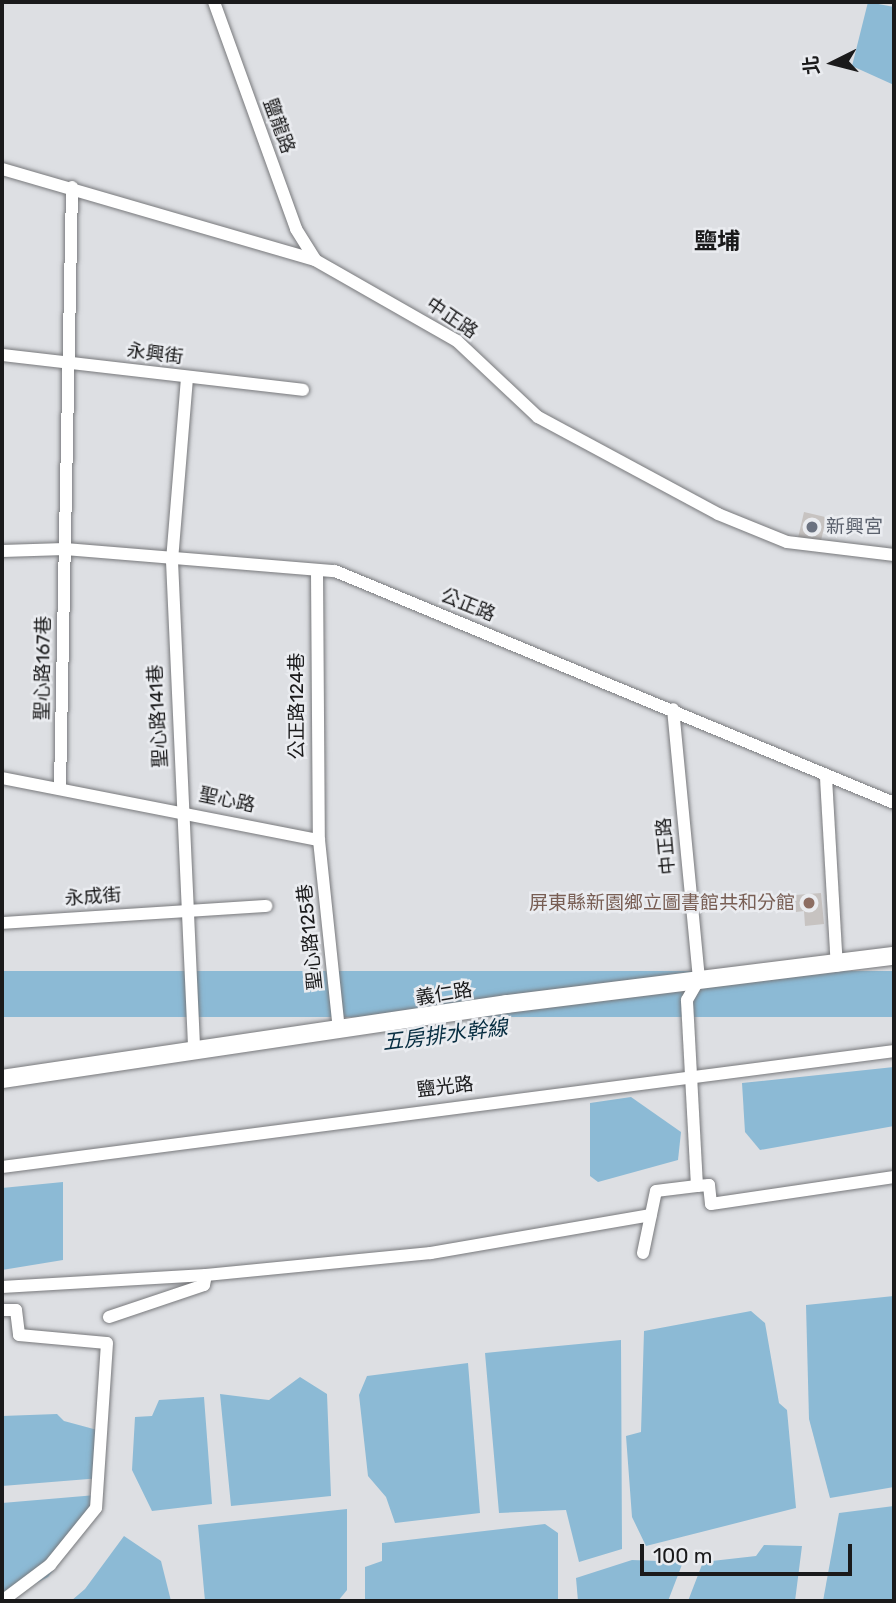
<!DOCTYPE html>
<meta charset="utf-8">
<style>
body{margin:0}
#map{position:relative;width:896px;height:1603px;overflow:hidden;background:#dddfe3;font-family:Rubik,"Noto Sans TC",sans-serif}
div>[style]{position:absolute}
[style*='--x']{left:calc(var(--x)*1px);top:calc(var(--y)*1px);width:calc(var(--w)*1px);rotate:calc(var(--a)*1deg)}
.water>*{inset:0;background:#8cbad5;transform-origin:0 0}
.building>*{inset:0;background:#c7c3c1;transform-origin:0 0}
.roads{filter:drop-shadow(0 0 2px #78797c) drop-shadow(0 0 2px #78797c)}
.street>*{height:12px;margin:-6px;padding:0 6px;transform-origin:6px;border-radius:6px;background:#fff}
.secondary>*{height:18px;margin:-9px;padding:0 9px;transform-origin:9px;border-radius:9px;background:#fff}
.dots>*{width:19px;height:19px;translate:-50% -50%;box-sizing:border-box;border:4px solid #eaecf0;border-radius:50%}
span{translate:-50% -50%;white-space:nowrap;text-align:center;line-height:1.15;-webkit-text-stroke:5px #eaecf0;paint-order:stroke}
.street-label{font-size:19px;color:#1a1a1b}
.worship-label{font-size:19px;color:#5b616d}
.left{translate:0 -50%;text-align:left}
.education-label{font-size:19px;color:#785e54}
.right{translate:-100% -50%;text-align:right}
.water-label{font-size:21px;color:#062d41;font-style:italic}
.quarter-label{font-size:23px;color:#1a1a1b;font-weight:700}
.frame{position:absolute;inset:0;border:4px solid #1a1a1b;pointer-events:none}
.north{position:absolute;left:798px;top:28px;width:70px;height:70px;-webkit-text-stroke:5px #eaecf0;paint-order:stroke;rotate:264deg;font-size:19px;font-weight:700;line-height:28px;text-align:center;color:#1a1a1b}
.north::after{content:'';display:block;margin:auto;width:24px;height:32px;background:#1a1a1b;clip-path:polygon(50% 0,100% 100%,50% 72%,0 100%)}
.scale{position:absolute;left:640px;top:1544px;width:212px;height:32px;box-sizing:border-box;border:4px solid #1a1a1b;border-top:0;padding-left:9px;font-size:21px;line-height:24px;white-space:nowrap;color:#1a1a1b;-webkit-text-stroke:5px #eaecf0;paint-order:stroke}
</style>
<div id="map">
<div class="water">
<i style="clip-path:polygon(868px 2px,894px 7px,894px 85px,852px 66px)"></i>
<i style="left:894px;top:971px;width:46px;height:901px;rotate:90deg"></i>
<i style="clip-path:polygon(894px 1067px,894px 1126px,760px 1150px,745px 1132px,742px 1083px)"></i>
<i style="clip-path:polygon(631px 1097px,681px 1132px,678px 1160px,598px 1182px,590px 1176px,590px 1103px)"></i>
<i style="clip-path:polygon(63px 1182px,63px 1260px,2px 1270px,2px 1188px)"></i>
<i style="clip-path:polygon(894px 1296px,894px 1487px,830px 1498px,809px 1419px,806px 1305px)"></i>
<i style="clip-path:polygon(751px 1311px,765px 1323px,779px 1403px,787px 1410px,796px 1508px,646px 1546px,632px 1517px,626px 1436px,641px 1432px,644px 1331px)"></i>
<i style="clip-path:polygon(621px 1340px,622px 1549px,579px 1562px,566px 1510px,499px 1513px,485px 1353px)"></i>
<i style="clip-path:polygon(468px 1363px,480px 1513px,395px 1523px,386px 1497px,368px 1476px,359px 1395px,367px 1376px)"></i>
<i style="clip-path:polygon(300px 1377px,327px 1394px,331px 1496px,231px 1506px,220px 1394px,269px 1400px)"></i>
<i style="clip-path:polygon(204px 1397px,212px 1504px,152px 1511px,132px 1470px,135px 1417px,152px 1416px,159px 1400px)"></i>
<i style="clip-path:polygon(57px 1414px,64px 1421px,101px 1431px,101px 1478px,2px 1486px,2px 1416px)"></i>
<i style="clip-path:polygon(96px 1495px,83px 1533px,48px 1577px,2px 1601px,2px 1503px)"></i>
<i style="clip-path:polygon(894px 1506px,894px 1601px,823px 1601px,839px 1513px)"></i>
<i style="clip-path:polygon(347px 1509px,347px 1590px,338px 1601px,205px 1601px,198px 1525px)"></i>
<i style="clip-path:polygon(545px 1524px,558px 1533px,558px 1601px,365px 1601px,365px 1567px,382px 1561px,382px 1543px)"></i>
<i style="clip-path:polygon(124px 1536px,161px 1561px,171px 1601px,71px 1601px,85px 1589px)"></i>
<i style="clip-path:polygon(764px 1545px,802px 1546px,795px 1601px,688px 1601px,703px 1562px,756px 1556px)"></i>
<i style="clip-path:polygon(632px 1560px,683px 1562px,668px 1601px,578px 1601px,576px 1578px)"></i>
</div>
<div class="building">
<i style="left:804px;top:512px;width:23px;height:26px;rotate:13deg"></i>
<i style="clip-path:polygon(821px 893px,824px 924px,805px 926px,804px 911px,796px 912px,795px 895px)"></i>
</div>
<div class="roads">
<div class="street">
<i style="--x:214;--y:2;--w:241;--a:70.1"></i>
<i style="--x:296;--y:229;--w:36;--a:58"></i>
<i style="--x:2;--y:169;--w:326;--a:16.2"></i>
<i style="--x:315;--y:260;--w:163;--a:29.7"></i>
<i style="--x:457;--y:341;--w:111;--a:43.2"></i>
<i style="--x:538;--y:417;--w:204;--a:28.3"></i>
<i style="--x:718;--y:514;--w:74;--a:22.1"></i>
<i style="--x:787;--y:542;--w:108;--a:6.9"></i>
<i style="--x:2;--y:355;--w:303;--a:6.6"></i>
<i style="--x:187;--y:378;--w:184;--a:94.7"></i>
<i style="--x:172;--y:561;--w:492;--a:87.4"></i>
<i style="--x:2;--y:551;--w:63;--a:-1.8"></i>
<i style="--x:65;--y:549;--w:271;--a:4.7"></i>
<i style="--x:335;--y:571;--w:605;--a:22.54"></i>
<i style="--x:317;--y:572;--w:268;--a:89.6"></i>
<i style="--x:319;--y:840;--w:191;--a:84"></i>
<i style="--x:2;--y:778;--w:323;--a:11.1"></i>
<i style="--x:826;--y:778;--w:188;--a:86.7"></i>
<i style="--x:60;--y:787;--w:600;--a:-88.85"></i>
<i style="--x:2;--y:923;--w:265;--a:-3.7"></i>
<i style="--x:2;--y:1167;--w:900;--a:-7.41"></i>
<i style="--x:697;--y:1186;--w:12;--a:-5"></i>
<i style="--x:709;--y:1185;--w:19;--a:84"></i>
<i style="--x:711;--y:1204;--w:185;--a:-8.4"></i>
<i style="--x:643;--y:1253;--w:63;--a:-78.2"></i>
<i style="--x:656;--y:1191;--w:41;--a:-7"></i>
<i style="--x:697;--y:1186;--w:186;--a:-93.1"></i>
<i style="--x:687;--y:1000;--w:24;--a:-60"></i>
<i style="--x:699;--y:979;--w:271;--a:-95.5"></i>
<i style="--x:2;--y:1287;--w:204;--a:-3.4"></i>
<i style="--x:206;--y:1275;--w:226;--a:-5.6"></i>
<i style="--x:431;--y:1253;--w:223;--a:-9.8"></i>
<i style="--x:2;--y:1310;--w:14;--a:0"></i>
<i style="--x:16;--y:1310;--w:25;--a:83"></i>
<i style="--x:19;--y:1335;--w:88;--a:5.2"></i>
<i style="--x:107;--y:1343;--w:165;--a:93.8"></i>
<i style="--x:96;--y:1508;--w:73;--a:128.9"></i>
<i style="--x:50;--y:1565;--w:60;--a:143.1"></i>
<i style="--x:109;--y:1317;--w:100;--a:-18.6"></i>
<i style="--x:204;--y:1285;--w:10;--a:-79"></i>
</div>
<div class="secondary">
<i style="--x:2;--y:1079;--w:511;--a:-8.45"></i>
<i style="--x:507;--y:1004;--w:390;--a:-7.1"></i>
</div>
</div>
<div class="dots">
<i style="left:812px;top:527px;background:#6b7280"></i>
<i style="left:809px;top:903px;background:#8d6e63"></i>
</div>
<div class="street-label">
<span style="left:279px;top:126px;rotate:70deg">鹽龍路</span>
<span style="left:452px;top:318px;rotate:34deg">中正路</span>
<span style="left:155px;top:354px;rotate:7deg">永興街</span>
<span style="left:468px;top:605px;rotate:22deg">公正路</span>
<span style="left:43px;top:668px;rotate:-89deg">聖心路167巷</span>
<span style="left:297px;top:706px;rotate:-90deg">公正路124巷</span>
<span style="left:158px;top:716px;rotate:-93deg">聖心路141巷</span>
<span style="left:227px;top:800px;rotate:12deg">聖心路</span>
<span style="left:666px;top:846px;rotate:-95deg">中正路</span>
<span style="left:93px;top:897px;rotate:-4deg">永成街</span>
<span style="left:310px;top:937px;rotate:-96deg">聖心路125巷</span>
<span style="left:444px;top:994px;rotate:-9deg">義仁路</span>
<span style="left:445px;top:1087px;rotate:-7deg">鹽光路</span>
</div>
<div class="worship-label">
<span class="left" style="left:826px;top:527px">新興宮</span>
</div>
<div class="education-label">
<span class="right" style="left:795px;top:903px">屏東縣新園鄉立圖書館共和分館</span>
</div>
<div class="water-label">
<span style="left:445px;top:1035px;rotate:-7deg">五房排水幹線</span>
</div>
<div class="quarter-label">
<span style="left:717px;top:241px">鹽埔</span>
</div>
<div class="frame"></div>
<div class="north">北</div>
<div class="scale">100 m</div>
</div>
